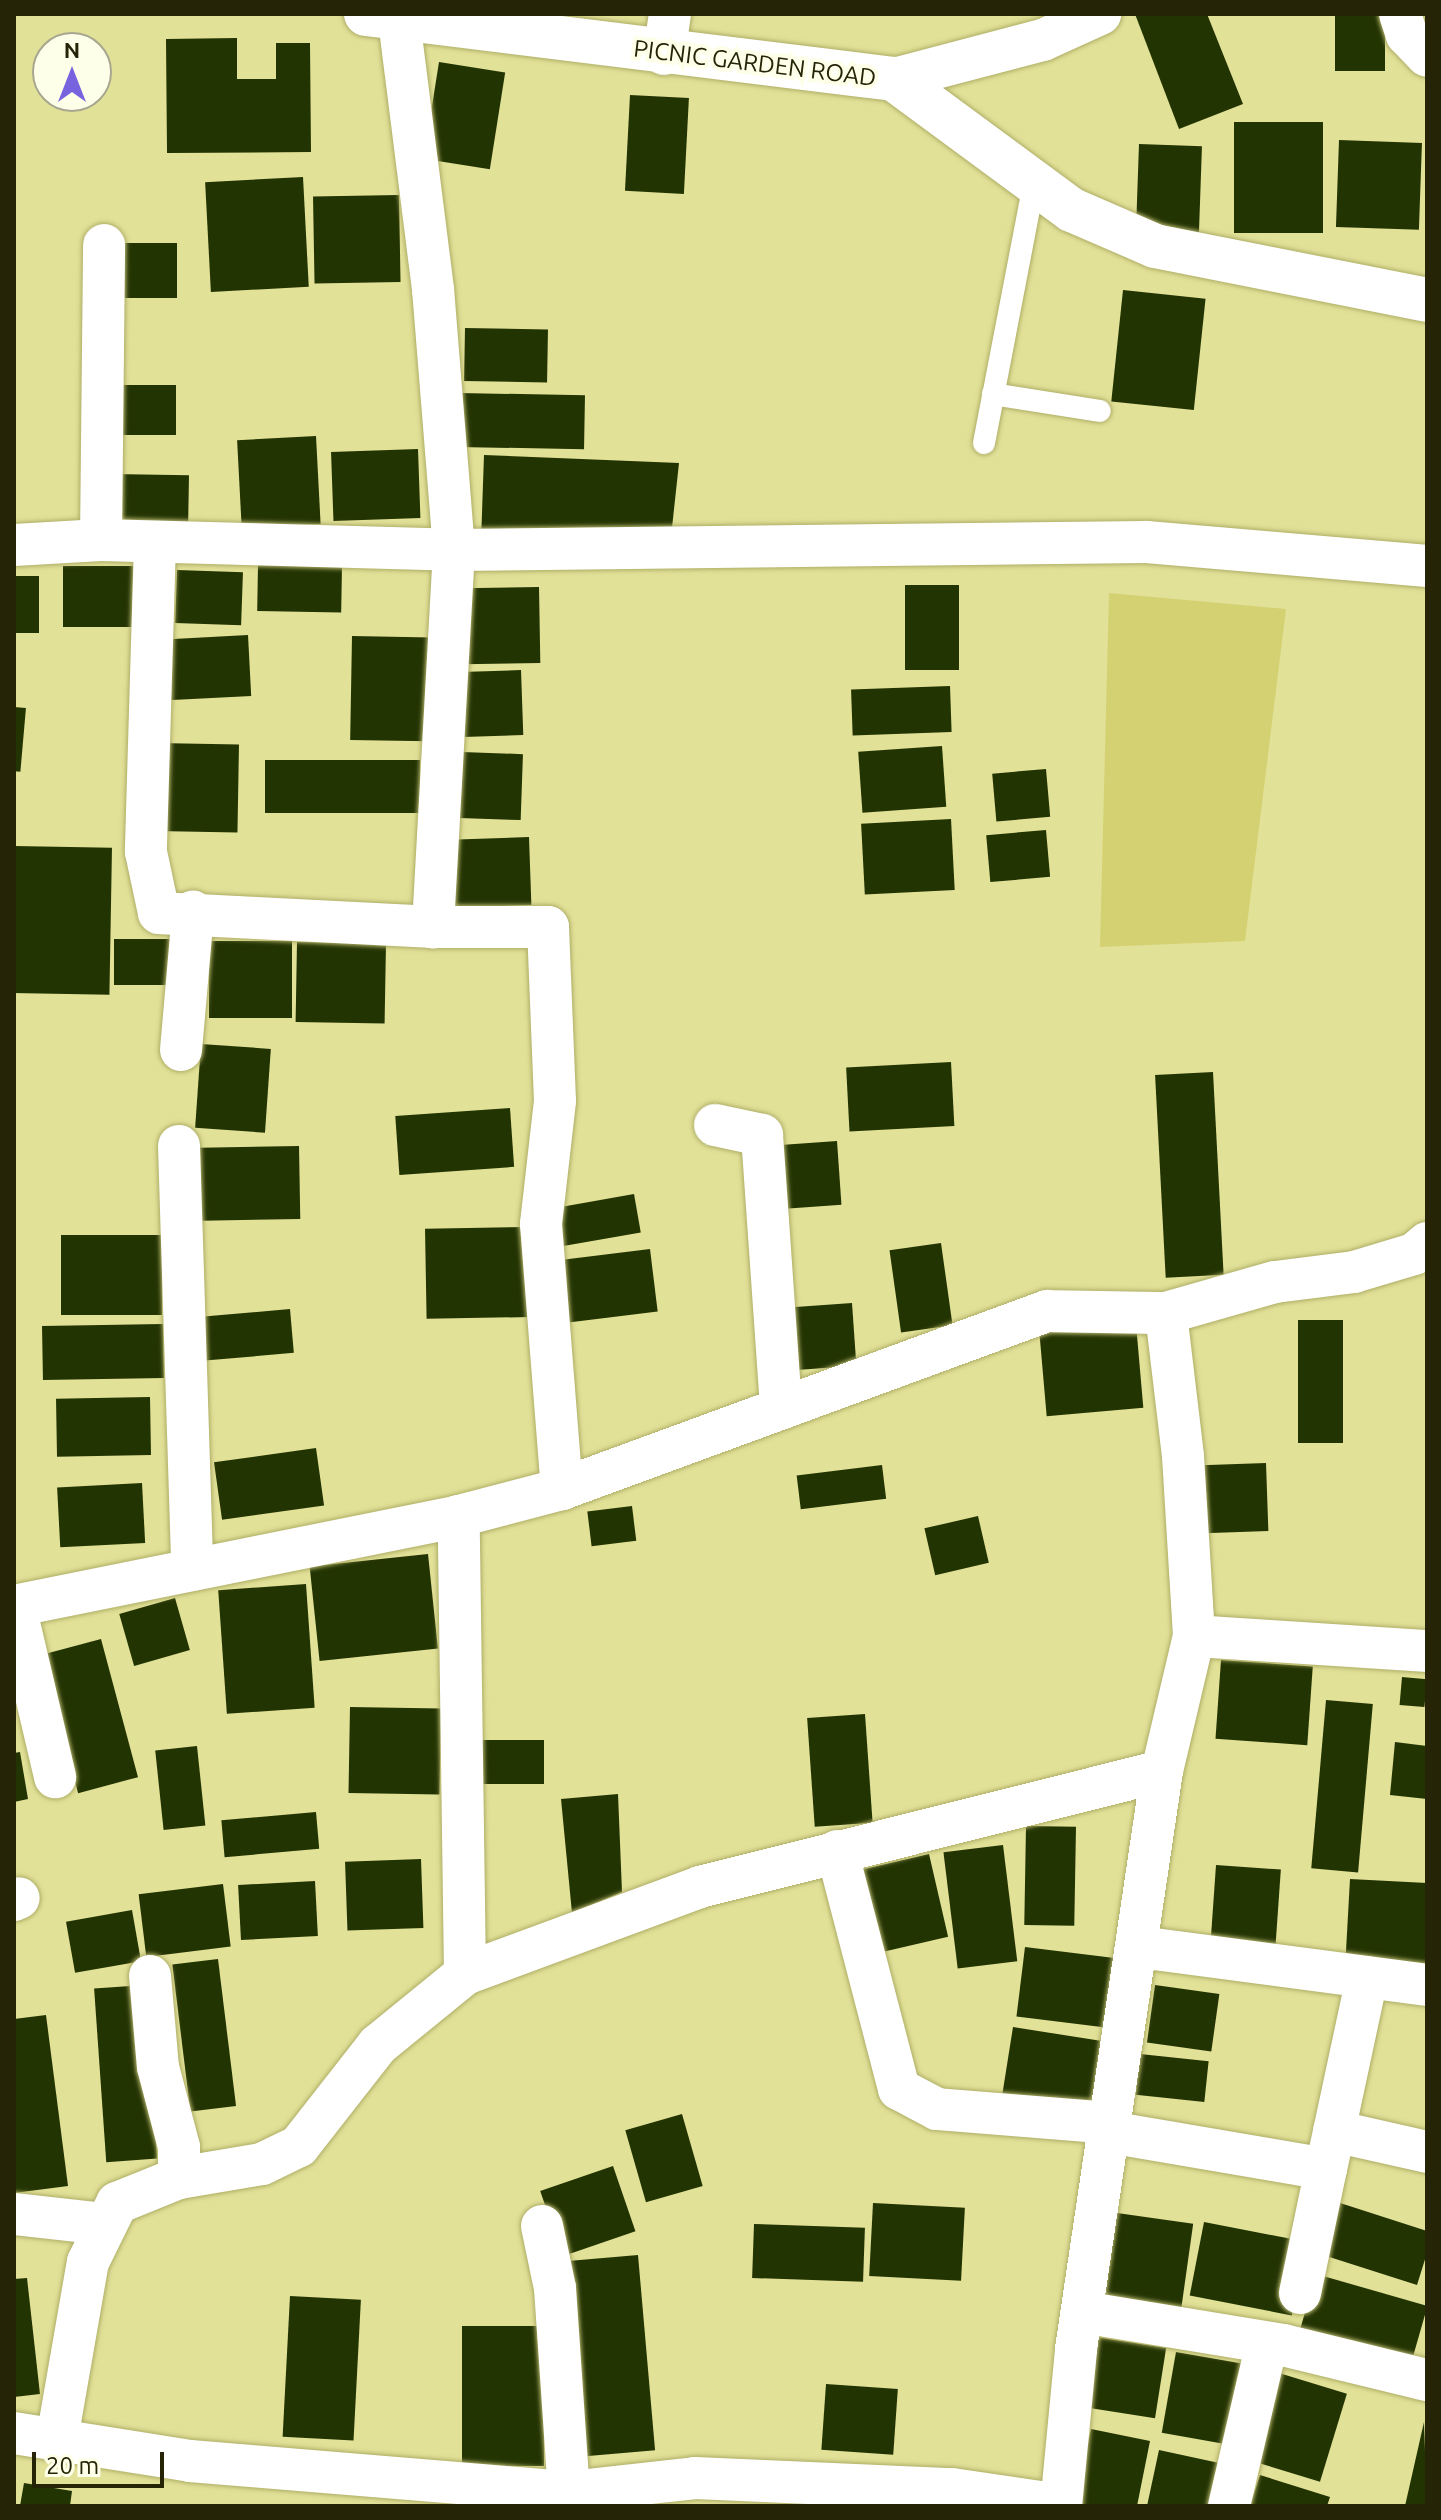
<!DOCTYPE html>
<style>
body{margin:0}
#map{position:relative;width:1441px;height:2520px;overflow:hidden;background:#e2e198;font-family:Ubuntu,sans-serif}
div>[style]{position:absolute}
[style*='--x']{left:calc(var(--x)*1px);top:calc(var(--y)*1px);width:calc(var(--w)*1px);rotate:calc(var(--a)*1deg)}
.green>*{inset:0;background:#d4d172}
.building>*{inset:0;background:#233403;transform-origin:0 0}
.roads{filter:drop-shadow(0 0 2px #afae67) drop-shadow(0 0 2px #afae67)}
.lane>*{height:22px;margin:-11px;padding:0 11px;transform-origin:11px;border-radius:11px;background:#fff}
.street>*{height:42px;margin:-21px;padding:0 21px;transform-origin:21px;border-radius:21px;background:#fff}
.secondary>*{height:44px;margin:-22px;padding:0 22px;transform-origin:22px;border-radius:22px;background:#fff}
span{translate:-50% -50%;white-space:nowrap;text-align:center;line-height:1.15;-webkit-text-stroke:8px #feffe9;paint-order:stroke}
.street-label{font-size:24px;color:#252407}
.frame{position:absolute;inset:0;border:16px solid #252407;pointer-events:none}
.north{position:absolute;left:32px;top:32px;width:80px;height:80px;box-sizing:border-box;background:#feffe9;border:2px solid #a7a78f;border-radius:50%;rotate:0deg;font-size:22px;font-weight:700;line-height:32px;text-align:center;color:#252407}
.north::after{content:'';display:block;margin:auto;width:28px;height:36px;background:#7863de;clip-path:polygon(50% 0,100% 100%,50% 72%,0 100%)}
.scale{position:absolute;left:32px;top:2452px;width:132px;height:36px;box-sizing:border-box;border:4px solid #252407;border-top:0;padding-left:10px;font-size:24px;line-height:28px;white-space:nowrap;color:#252407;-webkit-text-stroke:6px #feffe9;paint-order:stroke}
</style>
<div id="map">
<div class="green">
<i style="clip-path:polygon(1109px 593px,1286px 609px,1245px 941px,1100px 947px)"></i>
</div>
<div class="building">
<i style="clip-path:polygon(1135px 14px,1207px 14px,1243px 104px,1179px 129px)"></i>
<i style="left:1335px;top:14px;width:50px;height:57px"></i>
<i style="clip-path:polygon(237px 38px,237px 79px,276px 79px,276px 43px,310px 43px,311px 152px,167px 153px,166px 39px)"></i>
<i style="left:439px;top:62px;width:67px;height:98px;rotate:9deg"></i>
<i style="left:630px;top:95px;width:59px;height:96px;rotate:3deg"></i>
<i style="left:1234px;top:122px;width:89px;height:111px"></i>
<i style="left:1339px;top:140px;width:83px;height:87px;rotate:2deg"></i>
<i style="left:1139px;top:144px;width:63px;height:88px;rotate:2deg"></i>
<i style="left:303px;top:177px;width:110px;height:98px;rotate:87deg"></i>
<i style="left:399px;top:195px;width:87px;height:86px;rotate:89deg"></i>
<i style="left:105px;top:243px;width:72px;height:55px"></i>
<i style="left:1123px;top:290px;width:83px;height:112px;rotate:6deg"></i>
<i style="left:465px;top:328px;width:83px;height:53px;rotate:1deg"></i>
<i style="left:115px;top:385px;width:61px;height:50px"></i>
<i style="left:459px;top:393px;width:126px;height:54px;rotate:1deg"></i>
<i style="left:316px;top:436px;width:88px;height:79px;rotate:87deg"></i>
<i style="left:418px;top:449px;width:69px;height:87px;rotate:88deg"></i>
<i style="clip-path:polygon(484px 455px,679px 463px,671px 537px,481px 542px)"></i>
<i style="left:112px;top:474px;width:77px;height:52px;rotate:1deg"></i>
<i style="left:258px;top:565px;width:84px;height:46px;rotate:1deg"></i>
<i style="left:63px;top:566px;width:71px;height:61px"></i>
<i style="left:177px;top:570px;width:66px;height:53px;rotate:2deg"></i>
<i style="left:14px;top:576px;width:25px;height:57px"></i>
<i style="left:905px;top:585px;width:54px;height:85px"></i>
<i style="left:539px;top:587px;width:76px;height:78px;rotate:89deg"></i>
<i style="left:248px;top:635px;width:61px;height:84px;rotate:87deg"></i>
<i style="left:352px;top:636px;width:79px;height:104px;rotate:1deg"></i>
<i style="left:521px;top:670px;width:65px;height:60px;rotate:88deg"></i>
<i style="left:950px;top:686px;width:46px;height:99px;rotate:88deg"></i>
<i style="left:14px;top:707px;width:12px;height:64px;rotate:5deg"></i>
<i style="left:157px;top:743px;width:82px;height:88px;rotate:1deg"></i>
<i style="left:942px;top:746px;width:61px;height:84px;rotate:86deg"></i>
<i style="left:462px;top:752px;width:61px;height:66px;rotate:2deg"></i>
<i style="left:265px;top:760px;width:155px;height:53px"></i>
<i style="left:1046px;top:769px;width:48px;height:54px;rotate:85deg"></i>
<i style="left:951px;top:819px;width:71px;height:90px;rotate:87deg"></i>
<i style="left:1046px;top:830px;width:47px;height:60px;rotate:85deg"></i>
<i style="left:529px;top:837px;width:68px;height:79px;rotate:88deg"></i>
<i style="left:14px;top:846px;width:98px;height:147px;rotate:1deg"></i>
<i style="left:114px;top:939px;width:66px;height:46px"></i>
<i style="left:209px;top:941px;width:83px;height:77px"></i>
<i style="left:297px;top:942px;width:89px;height:80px;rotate:1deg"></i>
<i style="left:201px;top:1044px;width:70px;height:84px;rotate:4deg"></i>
<i style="left:951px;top:1062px;width:64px;height:105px;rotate:87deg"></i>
<i style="left:1213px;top:1072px;width:203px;height:58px;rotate:87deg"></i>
<i style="left:510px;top:1108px;width:59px;height:115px;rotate:86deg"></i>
<i style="left:837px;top:1141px;width:64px;height:67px;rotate:86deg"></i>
<i style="left:299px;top:1146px;width:73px;height:99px;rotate:89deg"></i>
<i style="left:634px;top:1194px;width:39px;height:80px;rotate:80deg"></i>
<i style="left:529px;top:1227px;width:90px;height:104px;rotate:89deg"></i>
<i style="left:61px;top:1235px;width:101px;height:80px"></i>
<i style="left:941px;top:1243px;width:83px;height:52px;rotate:82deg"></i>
<i style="left:650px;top:1249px;width:63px;height:92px;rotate:83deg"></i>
<i style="left:852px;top:1303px;width:63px;height:60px;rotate:86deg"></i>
<i style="left:290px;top:1309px;width:44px;height:98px;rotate:85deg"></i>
<i style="left:1298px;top:1320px;width:45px;height:123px"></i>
<i style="left:163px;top:1324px;width:54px;height:121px;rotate:89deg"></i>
<i style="left:1136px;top:1324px;width:84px;height:97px;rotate:85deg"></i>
<i style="left:150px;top:1397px;width:58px;height:94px;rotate:89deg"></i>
<i style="left:316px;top:1448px;width:58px;height:103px;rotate:82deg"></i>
<i style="left:1266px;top:1463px;width:68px;height:72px;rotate:88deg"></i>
<i style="left:882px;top:1465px;width:34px;height:86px;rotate:83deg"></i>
<i style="left:142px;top:1483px;width:60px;height:85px;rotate:87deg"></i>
<i style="left:632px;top:1506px;width:35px;height:45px;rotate:83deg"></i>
<i style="left:978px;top:1516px;width:48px;height:55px;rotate:77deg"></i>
<i style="left:428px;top:1554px;width:95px;height:119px;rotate:84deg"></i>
<i style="left:306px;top:1584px;width:124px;height:88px;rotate:86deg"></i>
<i style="left:175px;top:1598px;width:54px;height:58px;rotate:74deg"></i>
<i style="left:101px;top:1639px;width:143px;height:62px;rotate:75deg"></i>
<i style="left:1221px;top:1660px;width:92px;height:79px;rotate:4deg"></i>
<i style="left:1402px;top:1677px;width:25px;height:28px;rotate:5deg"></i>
<i style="left:1326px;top:1700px;width:47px;height:169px;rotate:5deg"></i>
<i style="left:350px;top:1707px;width:91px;height:86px;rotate:1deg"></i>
<i style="left:865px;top:1714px;width:109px;height:58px;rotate:86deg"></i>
<i style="left:476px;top:1740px;width:68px;height:44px"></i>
<i style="clip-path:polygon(1395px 1742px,1427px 1746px,1427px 1799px,1390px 1795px)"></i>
<i style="left:197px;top:1746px;width:80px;height:42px;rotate:84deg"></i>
<i style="clip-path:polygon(20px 1752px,28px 1799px,14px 1802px,14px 1753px)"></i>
<i style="clip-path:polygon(618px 1794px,622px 1892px,572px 1913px,561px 1799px)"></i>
<i style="left:316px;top:1812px;width:37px;height:95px;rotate:85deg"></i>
<i style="left:1026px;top:1826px;width:50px;height:99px;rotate:1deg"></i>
<i style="left:1003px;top:1845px;width:117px;height:60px;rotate:83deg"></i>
<i style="left:929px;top:1854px;width:85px;height:72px;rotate:77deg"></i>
<i style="left:421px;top:1859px;width:69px;height:76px;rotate:88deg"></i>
<i style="left:1216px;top:1865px;width:65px;height:83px;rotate:4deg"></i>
<i style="clip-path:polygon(1350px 1879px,1427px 1883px,1427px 1964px,1345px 1969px)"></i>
<i style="left:315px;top:1881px;width:55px;height:77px;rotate:87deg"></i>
<i style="left:223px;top:1884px;width:63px;height:85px;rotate:83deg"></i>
<i style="left:132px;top:1910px;width:52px;height:67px;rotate:80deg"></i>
<i style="left:1025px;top:1947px;width:96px;height:70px;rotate:7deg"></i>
<i style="left:218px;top:1959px;width:148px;height:46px;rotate:83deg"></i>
<i style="left:145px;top:1985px;width:174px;height:51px;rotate:86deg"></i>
<i style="left:1155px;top:1985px;width:65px;height:58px;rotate:8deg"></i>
<i style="clip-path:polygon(46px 2015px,68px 2186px,14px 2193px,14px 2019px)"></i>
<i style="left:1013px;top:2027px;width:98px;height:76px;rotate:9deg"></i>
<i style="left:1140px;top:2054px;width:69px;height:41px;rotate:6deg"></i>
<i style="left:682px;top:2114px;width:75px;height:59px;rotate:74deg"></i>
<i style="left:613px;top:2166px;width:69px;height:77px;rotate:71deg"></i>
<i style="clip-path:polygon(1337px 2202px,1427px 2231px,1427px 2253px,1417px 2285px,1320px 2254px)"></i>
<i style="left:873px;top:2203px;width:92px;height:73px;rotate:3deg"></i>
<i style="left:1110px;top:2212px;width:84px;height:97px;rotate:8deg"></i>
<i style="left:1204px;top:2222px;width:104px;height:75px;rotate:11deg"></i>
<i style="left:754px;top:2224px;width:111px;height:54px;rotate:2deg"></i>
<i style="left:638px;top:2255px;width:196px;height:70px;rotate:85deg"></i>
<i style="left:1316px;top:2274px;width:116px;height:61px;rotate:16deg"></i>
<i style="clip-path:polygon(27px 2278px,40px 2394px,14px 2397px,14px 2279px)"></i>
<i style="left:290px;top:2296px;width:71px;height:141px;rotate:3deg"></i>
<i style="left:462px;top:2326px;width:82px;height:140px"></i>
<i style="left:1096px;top:2337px;width:71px;height:71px;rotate:9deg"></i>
<i style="left:1176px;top:2352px;width:77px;height:82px;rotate:10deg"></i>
<i style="left:1279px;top:2373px;width:71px;height:92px;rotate:17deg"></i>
<i style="left:826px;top:2384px;width:72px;height:66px;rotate:4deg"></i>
<i style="clip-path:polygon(1424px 2422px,1427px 2506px,1405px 2506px)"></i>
<i style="clip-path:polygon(1091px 2429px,1150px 2441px,1137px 2506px,1075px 2506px)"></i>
<i style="clip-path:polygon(1159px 2450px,1233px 2466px,1224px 2506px,1147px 2506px)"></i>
<i style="clip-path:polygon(1260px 2475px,1330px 2497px,1327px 2506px,1250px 2506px)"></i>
<i style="clip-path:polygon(24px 2483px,72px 2491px,70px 2506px,20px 2506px)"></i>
</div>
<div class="roads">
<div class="lane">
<i style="--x:993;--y:394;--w:108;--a:9"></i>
<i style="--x:984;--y:443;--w:265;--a:-79.1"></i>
</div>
<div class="street">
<i style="--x:1400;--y:14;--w:22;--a:72"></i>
<i style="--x:1407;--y:35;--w:29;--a:46"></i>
<i style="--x:399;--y:20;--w:271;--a:82.8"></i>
<i style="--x:433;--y:289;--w:262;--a:85.4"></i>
<i style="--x:454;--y:550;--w:378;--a:93.2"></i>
<i style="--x:433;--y:927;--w:115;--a:0"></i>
<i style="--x:548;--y:927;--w:174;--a:87.7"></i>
<i style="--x:555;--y:1101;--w:124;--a:96.5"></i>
<i style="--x:541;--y:1224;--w:266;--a:85.5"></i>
<i style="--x:664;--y:54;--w:40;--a:-81.5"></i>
<i style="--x:894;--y:79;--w:154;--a:-14.7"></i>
<i style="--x:1043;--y:40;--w:63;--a:-24.5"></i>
<i style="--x:101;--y:540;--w:295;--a:-89.4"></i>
<i style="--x:155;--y:542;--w:310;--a:91.7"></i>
<i style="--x:146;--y:852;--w:62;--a:78"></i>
<i style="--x:159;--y:913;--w:274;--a:2.9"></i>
<i style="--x:14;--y:545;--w:87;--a:-3.3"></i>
<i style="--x:101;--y:540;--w:353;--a:1.6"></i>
<i style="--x:454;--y:550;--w:693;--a:-0.66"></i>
<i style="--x:1147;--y:542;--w:281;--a:4.9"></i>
<i style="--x:181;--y:1050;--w:139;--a:-85"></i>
<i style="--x:715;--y:1125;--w:48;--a:12"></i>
<i style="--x:762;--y:1135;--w:274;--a:86"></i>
<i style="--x:179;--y:1146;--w:424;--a:88.2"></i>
<i style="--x:14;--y:1606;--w:454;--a:-11.4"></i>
<i style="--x:15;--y:1606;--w:176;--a:76.8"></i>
<i style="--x:1194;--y:1636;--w:233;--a:3.7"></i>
<i style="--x:837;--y:1851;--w:246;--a:75.4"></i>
<i style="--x:899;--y:2089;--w:43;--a:27.8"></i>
<i style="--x:937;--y:2109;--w:174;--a:4.6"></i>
<i style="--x:14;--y:1900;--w:5;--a:-22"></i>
<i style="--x:1139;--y:1947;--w:290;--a:7.5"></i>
<i style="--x:465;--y:1974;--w:458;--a:-90.8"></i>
<i style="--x:459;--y:1516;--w:106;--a:-14.7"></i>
<i style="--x:562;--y:1489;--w:517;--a:-20.15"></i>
<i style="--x:1047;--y:1311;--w:119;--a:1"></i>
<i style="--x:150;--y:1976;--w:91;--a:85"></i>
<i style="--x:158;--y:2067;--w:83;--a:75.3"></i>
<i style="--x:179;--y:2147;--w:31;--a:90"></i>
<i style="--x:1334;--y:2131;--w:95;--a:12.7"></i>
<i style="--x:1109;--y:2132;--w:220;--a:9.7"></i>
<i style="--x:1326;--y:2169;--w:196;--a:-77.9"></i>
<i style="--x:14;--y:2214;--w:91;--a:6.3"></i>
<i style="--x:542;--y:2226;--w:63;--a:78.2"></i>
<i style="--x:555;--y:2288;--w:204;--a:86.1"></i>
<i style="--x:569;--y:2492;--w:127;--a:-6.3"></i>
<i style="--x:695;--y:2478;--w:257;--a:2.5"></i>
<i style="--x:952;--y:2489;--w:110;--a:8.4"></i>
<i style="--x:1300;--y:2293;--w:127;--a:-78.2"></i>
<i style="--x:1082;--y:2312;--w:204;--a:9.3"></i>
<i style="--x:1283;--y:2345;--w:148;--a:13.7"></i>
<i style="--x:14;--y:2433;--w:178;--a:9"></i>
<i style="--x:190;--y:2461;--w:380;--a:4.7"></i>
<i style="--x:569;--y:2492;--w:14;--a:78"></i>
<i style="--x:57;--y:2439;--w:180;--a:-80.1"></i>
<i style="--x:88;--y:2262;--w:66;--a:-63.8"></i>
<i style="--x:117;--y:2203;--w:67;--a:-22"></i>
<i style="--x:179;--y:2178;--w:84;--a:-9.6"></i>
<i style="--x:262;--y:2164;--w:41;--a:-25.9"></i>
<i style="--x:299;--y:2146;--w:128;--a:-52"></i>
<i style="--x:378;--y:2045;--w:112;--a:-39.2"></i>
<i style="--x:465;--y:1974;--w:251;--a:-20.3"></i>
<i style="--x:700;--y:1887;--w:476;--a:-14.1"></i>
<i style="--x:1061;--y:2506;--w:158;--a:-84.5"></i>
<i style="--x:1076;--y:2349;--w:584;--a:-81.54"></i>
<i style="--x:1162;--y:1771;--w:139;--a:-76.7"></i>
<i style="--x:1194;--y:1636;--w:180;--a:-93.5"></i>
<i style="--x:1183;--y:1456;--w:144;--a:-96.8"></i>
<i style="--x:1166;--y:1313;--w:113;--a:-15.9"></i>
<i style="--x:1275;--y:1282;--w:80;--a:-7.2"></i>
<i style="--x:1354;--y:1272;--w:63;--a:-16.7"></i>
<i style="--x:1414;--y:1254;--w:17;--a:-40"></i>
<i style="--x:1229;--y:2506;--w:167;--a:-76.9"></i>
</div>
<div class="secondary">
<i style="--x:366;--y:14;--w:532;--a:7.02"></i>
<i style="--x:894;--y:79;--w:221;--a:36.4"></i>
<i style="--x:1072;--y:210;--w:90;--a:23.4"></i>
<i style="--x:1155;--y:246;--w:277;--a:11.2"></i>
</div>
</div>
<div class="street-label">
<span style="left:755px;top:63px;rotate:7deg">PICNIC GARDEN ROAD</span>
</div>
<div class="frame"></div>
<div class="north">N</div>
<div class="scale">20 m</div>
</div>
